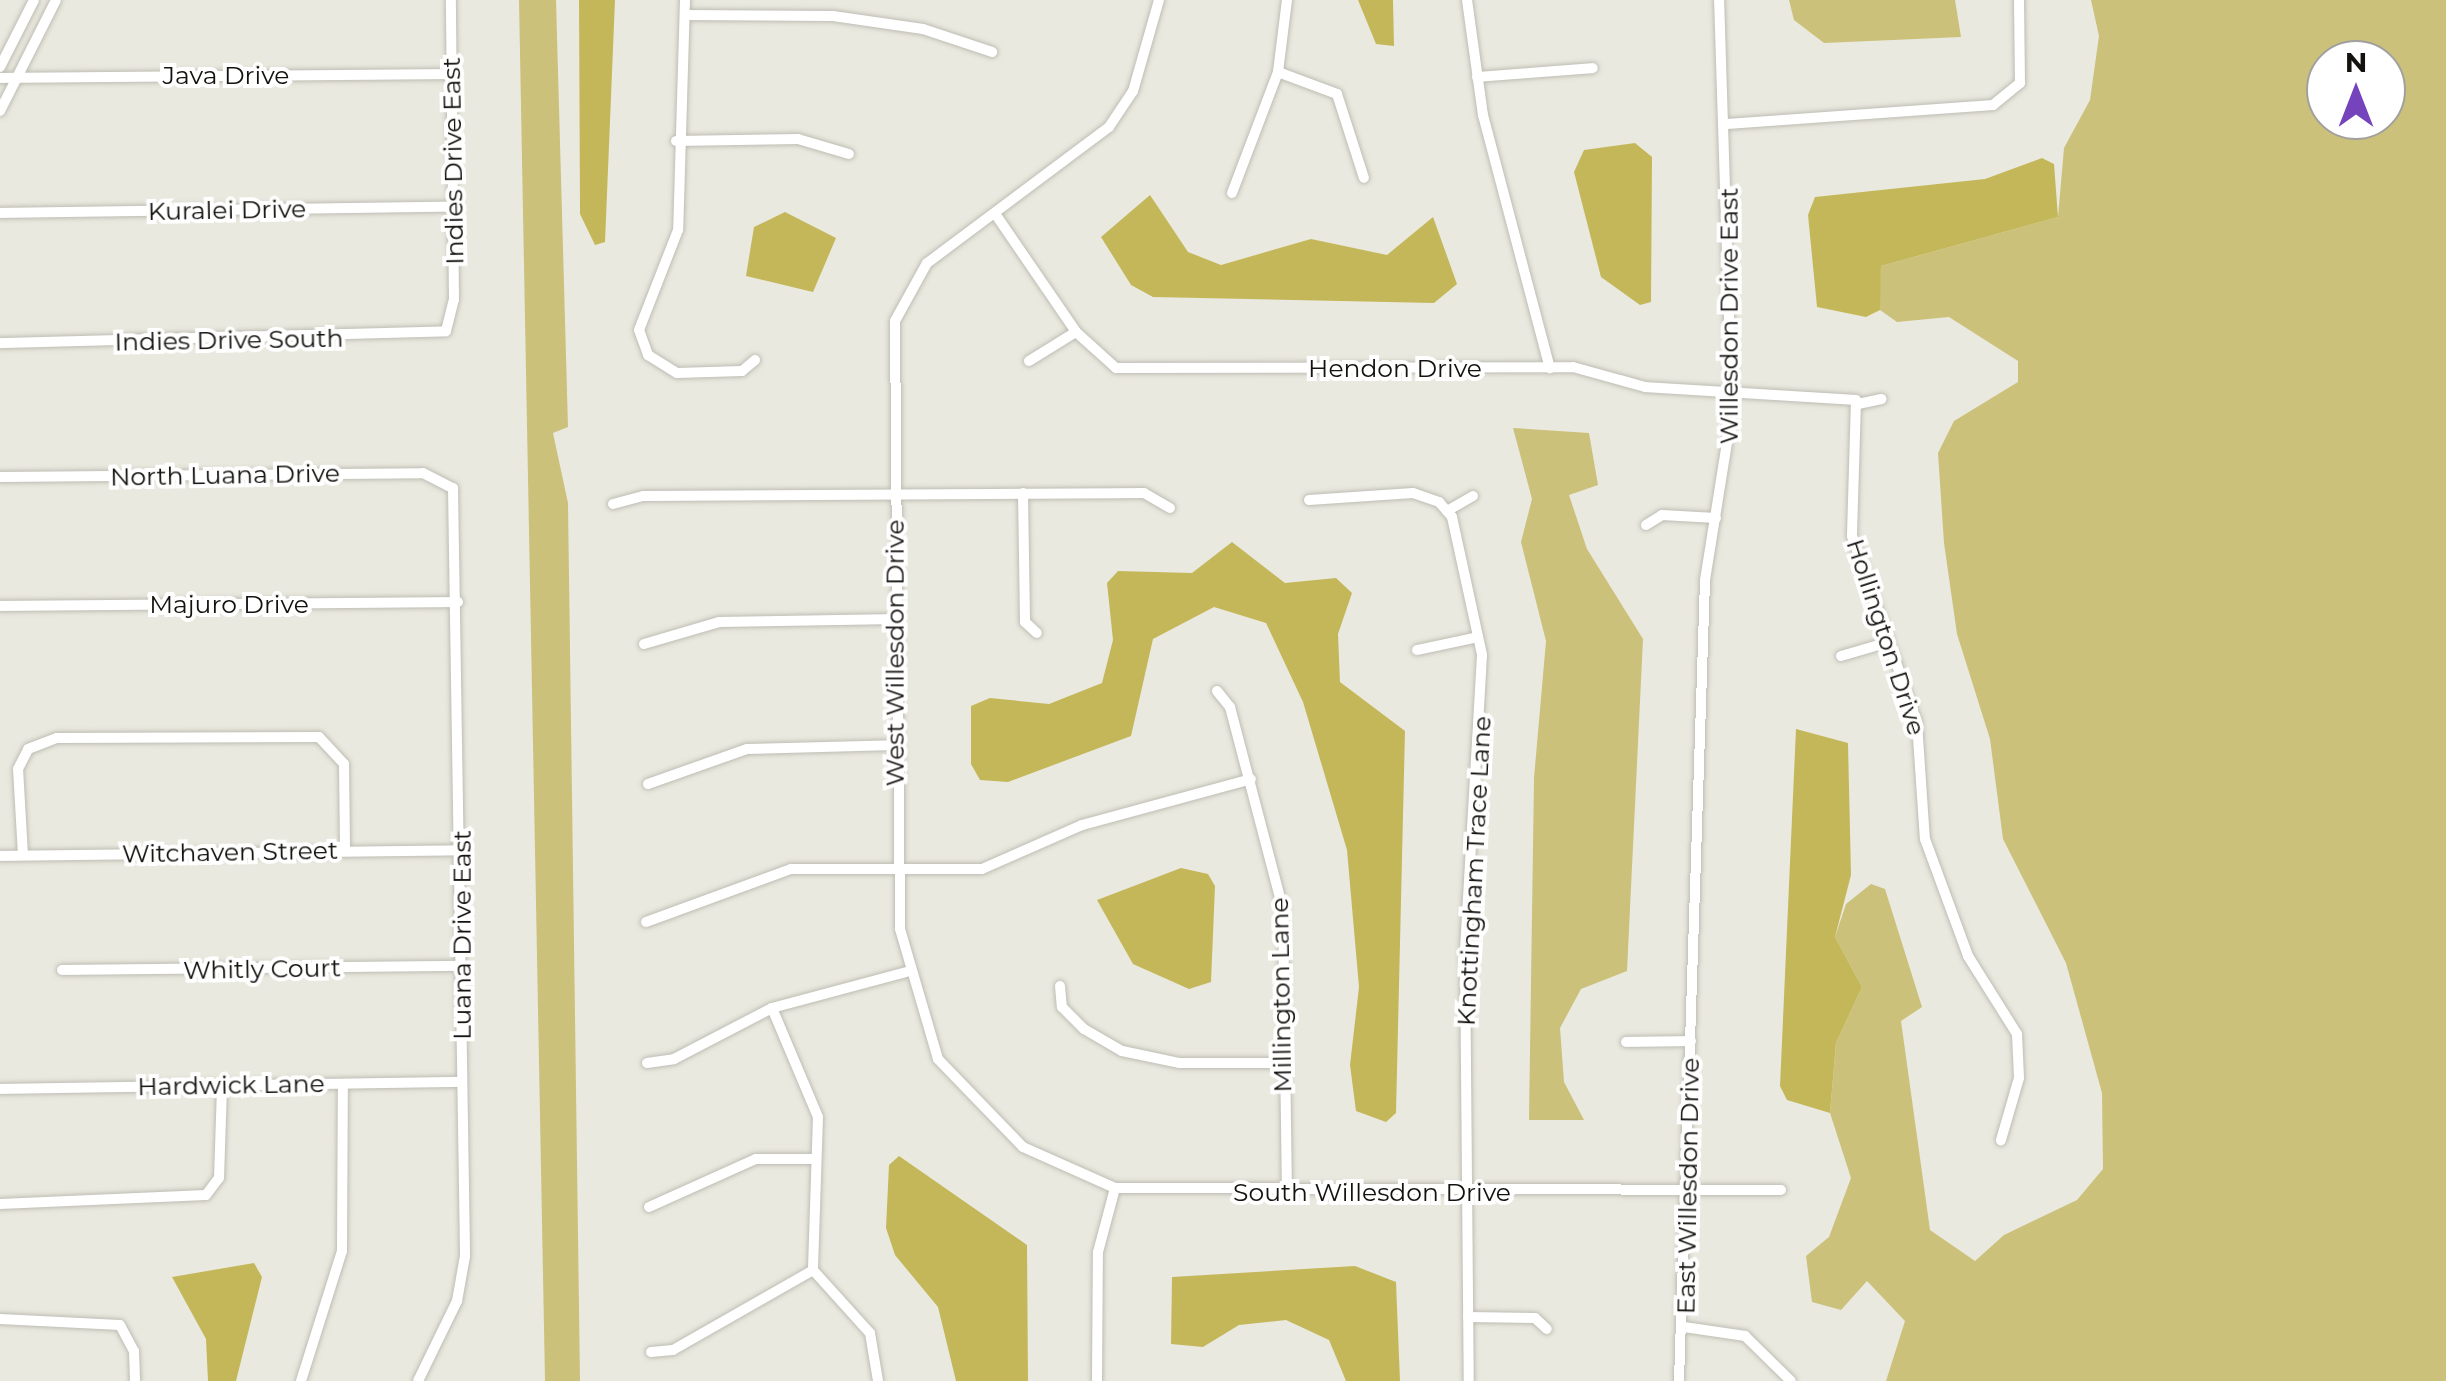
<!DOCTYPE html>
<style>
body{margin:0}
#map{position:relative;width:2446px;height:1381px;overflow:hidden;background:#eae9df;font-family:Montserrat,sans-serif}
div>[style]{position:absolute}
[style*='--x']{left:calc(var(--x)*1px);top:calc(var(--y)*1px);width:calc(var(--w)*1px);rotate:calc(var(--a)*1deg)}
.green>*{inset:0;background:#cbc17a}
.water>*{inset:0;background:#c4b75a}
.roads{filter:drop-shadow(0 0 2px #bebdb4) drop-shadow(0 0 2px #bebdb4)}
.street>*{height:10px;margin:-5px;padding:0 5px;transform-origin:5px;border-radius:5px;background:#fff}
span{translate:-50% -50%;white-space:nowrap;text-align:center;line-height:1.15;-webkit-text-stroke:8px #fff;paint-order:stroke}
.street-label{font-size:25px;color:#13120f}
.north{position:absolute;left:2306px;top:40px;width:100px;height:100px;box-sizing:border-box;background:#fff;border:2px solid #a1a09f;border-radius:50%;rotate:0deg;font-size:28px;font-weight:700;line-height:40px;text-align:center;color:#13120f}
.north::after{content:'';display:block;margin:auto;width:35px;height:45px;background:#7543bb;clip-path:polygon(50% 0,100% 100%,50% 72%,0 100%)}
</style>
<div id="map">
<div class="green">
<i style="clip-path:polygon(519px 0,556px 0,568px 427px,553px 433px,568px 503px,580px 1381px,545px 1381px)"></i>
<i style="clip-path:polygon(1789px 0,1955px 0,1961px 37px,1824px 43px,1794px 20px)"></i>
<i style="clip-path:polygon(evenodd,2091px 0,2446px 0,2446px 1381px,1886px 1381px,1905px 1321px,1867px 1281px,1841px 1310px,1812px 1302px,1806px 1256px,1829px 1237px,1851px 1178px,1830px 1113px,1836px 1043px,1862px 987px,1835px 937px,1846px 904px,1871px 884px,1885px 889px,1922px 1007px,1901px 1021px,1930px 1230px,1975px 1261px,2004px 1235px,2077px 1200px,2103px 1169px,2102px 1093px,2066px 963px,2003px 839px,1990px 739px,1957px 634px,1944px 543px,1938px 453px,1954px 421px,2018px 382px,2018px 361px,1949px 317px,1897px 322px,1880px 310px,1880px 282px,1881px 266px,2058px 217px,2064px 148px,2090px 100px,2099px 36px,2091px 0,2326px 60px,2386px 60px,2386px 120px,2326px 120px,2326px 60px)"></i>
<i style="clip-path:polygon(1513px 428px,1589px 433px,1598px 485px,1569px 495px,1587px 549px,1643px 639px,1627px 971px,1581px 989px,1560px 1028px,1564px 1082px,1584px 1120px,1529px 1120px,1534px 778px,1546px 641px,1521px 542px,1532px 499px)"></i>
</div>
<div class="water">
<i style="clip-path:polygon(579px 0,615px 0,605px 242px,595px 245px,580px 214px)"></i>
<i style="clip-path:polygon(1358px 0,1393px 0,1394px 46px,1376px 44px)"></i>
<i style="clip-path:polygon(1635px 143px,1652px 157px,1651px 302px,1640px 305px,1601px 277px,1574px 172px,1584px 150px)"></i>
<i style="clip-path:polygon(2042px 158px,2054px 164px,2058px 217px,1881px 266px,1880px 310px,1866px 317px,1817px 307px,1808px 215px,1815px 197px,1985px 179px)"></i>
<i style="clip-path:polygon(1150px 195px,1188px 252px,1221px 265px,1311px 239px,1387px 255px,1433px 217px,1457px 284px,1434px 303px,1153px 297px,1131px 285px,1101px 237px)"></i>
<i style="clip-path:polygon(785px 212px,836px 238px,813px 292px,746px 276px,754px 227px)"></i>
<i style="clip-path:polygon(1232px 542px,1285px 583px,1336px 578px,1352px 593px,1338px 634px,1340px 682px,1405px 731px,1396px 1113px,1386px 1122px,1356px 1111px,1350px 1065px,1359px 987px,1347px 850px,1303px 702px,1266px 623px,1214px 607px,1153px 639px,1131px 736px,1008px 782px,980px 780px,971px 764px,971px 706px,990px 698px,1049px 704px,1102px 683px,1113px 640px,1107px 583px,1118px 571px,1192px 573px)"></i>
<i style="clip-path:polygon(1796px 729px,1848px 743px,1851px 875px,1835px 937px,1862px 987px,1836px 1043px,1830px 1113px,1787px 1100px,1780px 1086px)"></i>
<i style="clip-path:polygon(1181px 868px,1208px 874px,1215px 886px,1211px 982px,1189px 989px,1133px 964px,1097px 900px)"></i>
<i style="clip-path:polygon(899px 1156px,1027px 1245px,1028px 1381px,956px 1381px,938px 1307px,895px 1255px,886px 1228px,889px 1165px)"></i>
<i style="clip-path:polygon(254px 1263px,262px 1277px,236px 1381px,208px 1381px,206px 1339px,172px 1277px)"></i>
<i style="clip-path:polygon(1355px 1266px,1396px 1282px,1400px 1381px,1346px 1381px,1329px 1340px,1286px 1320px,1239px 1325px,1203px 1347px,1171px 1344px,1172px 1277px)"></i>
</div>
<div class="roads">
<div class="street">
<i style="--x:685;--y:0;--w:230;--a:91.7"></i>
<i style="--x:678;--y:230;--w:107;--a:111.3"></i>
<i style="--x:639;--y:330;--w:27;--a:70"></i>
<i style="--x:648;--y:355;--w:34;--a:32"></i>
<i style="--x:677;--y:373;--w:65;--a:-1.8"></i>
<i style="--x:742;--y:371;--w:17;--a:-40"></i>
<i style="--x:1159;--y:0;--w:95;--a:105.9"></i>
<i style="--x:1133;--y:91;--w:43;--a:123.7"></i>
<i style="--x:1109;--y:127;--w:227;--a:143.2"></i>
<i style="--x:927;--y:263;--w:66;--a:118.9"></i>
<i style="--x:895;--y:321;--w:608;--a:89.53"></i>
<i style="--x:900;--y:929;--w:135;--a:73.7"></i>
<i style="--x:938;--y:1059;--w:122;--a:46"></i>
<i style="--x:1023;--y:1147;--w:101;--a:24"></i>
<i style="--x:1115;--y:1188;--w:666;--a:0.17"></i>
<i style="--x:1467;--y:0;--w:116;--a:82.1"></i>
<i style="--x:1483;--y:115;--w:262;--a:75.2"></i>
<i style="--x:685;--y:15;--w:148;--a:0.4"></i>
<i style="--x:833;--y:16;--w:91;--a:8.2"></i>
<i style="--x:923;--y:29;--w:73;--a:18.4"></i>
<i style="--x:0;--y:67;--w:75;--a:-63.1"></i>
<i style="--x:1278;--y:72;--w:63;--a:20.4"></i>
<i style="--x:1337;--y:94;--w:88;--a:72.2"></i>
<i style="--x:1477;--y:77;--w:116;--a:-4.4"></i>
<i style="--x:0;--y:78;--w:451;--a:-0.5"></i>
<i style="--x:0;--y:111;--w:124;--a:-63.2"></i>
<i style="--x:1727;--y:124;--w:267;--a:-4.1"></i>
<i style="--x:1993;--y:105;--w:35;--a:-39"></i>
<i style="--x:2020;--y:83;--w:83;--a:-90.7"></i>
<i style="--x:676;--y:141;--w:122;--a:-0.9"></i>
<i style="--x:798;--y:139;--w:53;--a:16.4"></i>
<i style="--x:1232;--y:193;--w:129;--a:-69.2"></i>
<i style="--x:1278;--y:72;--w:73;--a:-82.9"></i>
<i style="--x:0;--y:213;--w:453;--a:-0.8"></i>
<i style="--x:996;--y:215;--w:142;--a:55.6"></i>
<i style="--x:1076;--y:332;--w:54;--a:42"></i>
<i style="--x:1116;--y:368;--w:457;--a:-0.1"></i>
<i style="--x:1573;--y:367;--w:75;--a:15.5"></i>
<i style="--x:1645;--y:387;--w:211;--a:3.5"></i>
<i style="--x:1856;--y:400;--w:136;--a:91.7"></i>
<i style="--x:1852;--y:536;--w:198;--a:70.8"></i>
<i style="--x:1917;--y:723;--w:116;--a:86.1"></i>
<i style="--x:1925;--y:839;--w:125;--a:69.8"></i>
<i style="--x:1968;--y:956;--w:92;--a:57.9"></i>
<i style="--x:2017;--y:1034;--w:44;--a:87.4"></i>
<i style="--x:2019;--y:1078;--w:65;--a:106.2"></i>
<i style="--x:0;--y:343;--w:446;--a:-1.5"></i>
<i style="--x:446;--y:331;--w:32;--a:-76"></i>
<i style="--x:454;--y:300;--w:300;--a:-90.6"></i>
<i style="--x:1029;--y:361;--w:55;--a:-31.7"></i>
<i style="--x:1858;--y:404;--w:24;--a:-12"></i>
<i style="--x:0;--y:477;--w:423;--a:-0.5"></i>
<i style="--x:423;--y:473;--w:34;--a:27"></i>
<i style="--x:453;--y:488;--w:768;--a:89.1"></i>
<i style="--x:465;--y:1256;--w:46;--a:100.1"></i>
<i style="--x:457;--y:1301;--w:89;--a:116"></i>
<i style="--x:1023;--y:493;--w:129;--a:89.1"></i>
<i style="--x:1025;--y:622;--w:16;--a:43"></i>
<i style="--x:1309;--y:500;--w:104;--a:-3.9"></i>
<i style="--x:1413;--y:493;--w:28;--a:19"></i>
<i style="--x:1439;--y:502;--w:20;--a:49"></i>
<i style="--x:1452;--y:517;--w:141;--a:77.7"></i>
<i style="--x:1482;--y:655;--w:297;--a:93.3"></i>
<i style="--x:1465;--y:952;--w:429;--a:89.5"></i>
<i style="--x:613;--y:504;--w:31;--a:-15"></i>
<i style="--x:643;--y:496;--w:501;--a:-0.34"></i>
<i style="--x:1144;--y:493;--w:30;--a:30"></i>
<i style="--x:1447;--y:511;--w:30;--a:-30"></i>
<i style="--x:1646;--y:525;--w:19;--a:-32"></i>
<i style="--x:1662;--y:515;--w:54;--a:3.2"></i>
<i style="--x:0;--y:606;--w:458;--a:-0.5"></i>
<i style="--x:644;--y:644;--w:78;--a:-16.3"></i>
<i style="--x:719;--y:622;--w:179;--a:-1"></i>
<i style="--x:1417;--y:650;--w:62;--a:-12"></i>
<i style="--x:1841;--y:656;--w:50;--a:-16.3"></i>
<i style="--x:1217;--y:691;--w:21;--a:51"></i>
<i style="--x:1230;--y:707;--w:209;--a:75.3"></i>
<i style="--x:1283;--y:909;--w:281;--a:89.2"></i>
<i style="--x:648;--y:784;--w:105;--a:-19.5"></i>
<i style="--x:747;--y:749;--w:148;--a:-1.5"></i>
<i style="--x:23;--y:855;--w:86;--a:-93.3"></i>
<i style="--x:18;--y:769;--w:22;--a:-63"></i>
<i style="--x:28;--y:749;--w:31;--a:-21"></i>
<i style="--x:57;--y:738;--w:262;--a:-0.2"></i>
<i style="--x:319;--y:737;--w:37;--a:47"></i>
<i style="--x:344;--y:764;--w:87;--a:89.3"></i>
<i style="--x:0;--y:856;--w:461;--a:-0.7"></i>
<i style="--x:646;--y:922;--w:154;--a:-20.1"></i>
<i style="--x:791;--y:869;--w:191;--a:0"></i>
<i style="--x:982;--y:869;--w:109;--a:-23.7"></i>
<i style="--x:1082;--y:825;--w:175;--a:-15.2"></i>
<i style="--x:62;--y:970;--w:399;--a:-0.6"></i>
<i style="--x:1060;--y:986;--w:21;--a:85"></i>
<i style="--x:1062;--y:1007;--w:31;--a:45"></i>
<i style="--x:1084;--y:1029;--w:44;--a:30.1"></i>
<i style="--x:1122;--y:1051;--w:58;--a:11.9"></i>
<i style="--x:1179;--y:1063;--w:104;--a:0"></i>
<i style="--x:772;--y:1008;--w:118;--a:67.1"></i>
<i style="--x:818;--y:1117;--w:153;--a:91.9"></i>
<i style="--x:813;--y:1270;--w:85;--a:47.9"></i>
<i style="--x:870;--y:1333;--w:49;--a:80.5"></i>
<i style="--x:1626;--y:1042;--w:65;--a:-0.9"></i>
<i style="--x:647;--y:1063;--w:27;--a:-8"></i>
<i style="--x:674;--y:1059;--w:110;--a:-27.5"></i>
<i style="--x:772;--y:1008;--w:139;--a:-15"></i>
<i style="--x:0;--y:1089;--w:462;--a:-0.9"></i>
<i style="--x:0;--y:1204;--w:206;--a:-2.5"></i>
<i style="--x:206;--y:1195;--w:21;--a:-53"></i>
<i style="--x:219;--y:1178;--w:92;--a:-88.1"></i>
<i style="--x:649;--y:1207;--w:117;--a:-24.2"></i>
<i style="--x:756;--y:1159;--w:60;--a:0"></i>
<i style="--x:1468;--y:1317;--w:67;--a:0.9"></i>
<i style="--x:1535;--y:1318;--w:16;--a:43"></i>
<i style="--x:0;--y:1319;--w:120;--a:2.9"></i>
<i style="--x:120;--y:1325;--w:30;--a:62"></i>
<i style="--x:134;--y:1351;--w:30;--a:88"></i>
<i style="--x:1684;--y:1327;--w:62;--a:8.4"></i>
<i style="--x:1745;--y:1336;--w:64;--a:44.4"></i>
<i style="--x:651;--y:1352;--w:22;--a:-5"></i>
<i style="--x:673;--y:1350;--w:161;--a:-29.7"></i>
<i style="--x:301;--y:1381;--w:136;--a:-72.5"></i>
<i style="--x:342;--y:1251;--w:167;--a:-89.7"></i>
<i style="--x:1097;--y:1381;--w:129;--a:-89.6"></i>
<i style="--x:1098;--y:1252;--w:66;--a:-75.1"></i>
<i style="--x:1679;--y:1381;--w:801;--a:-88.14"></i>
<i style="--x:1705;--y:580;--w:171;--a:-80.9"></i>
<i style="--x:1732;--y:411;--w:411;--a:-91.8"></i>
</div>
</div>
<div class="street-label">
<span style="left:226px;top:75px">Java Drive</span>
<span style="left:453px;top:161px;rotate:-91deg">Indies Drive East</span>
<span style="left:227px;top:210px;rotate:-1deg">Kuralei Drive</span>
<span style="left:1729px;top:316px;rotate:-90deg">Willesdon Drive East</span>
<span style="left:229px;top:340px;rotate:-1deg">Indies Drive South</span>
<span style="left:1395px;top:368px">Hendon Drive</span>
<span style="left:225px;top:475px;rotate:-1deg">North Luana Drive</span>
<span style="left:229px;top:604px">Majuro Drive</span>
<span style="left:1886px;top:637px;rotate:72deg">Hollington Drive</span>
<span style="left:895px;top:653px;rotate:-90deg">West Willesdon Drive</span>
<span style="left:230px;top:852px;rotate:-1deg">Witchaven Street</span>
<span style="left:1474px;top:871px;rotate:-87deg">Knottingham Trace Lane</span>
<span style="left:462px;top:935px;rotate:-90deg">Luana Drive East</span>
<span style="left:262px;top:969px;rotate:-1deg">Whitly Court</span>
<span style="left:1281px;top:995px;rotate:-91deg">Millington Lane</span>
<span style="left:231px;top:1085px;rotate:-1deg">Hardwick Lane</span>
<span style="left:1688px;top:1186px;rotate:-89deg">East Willesdon Drive</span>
<span style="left:1372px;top:1192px">South Willesdon Drive</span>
</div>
<div class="north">N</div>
</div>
